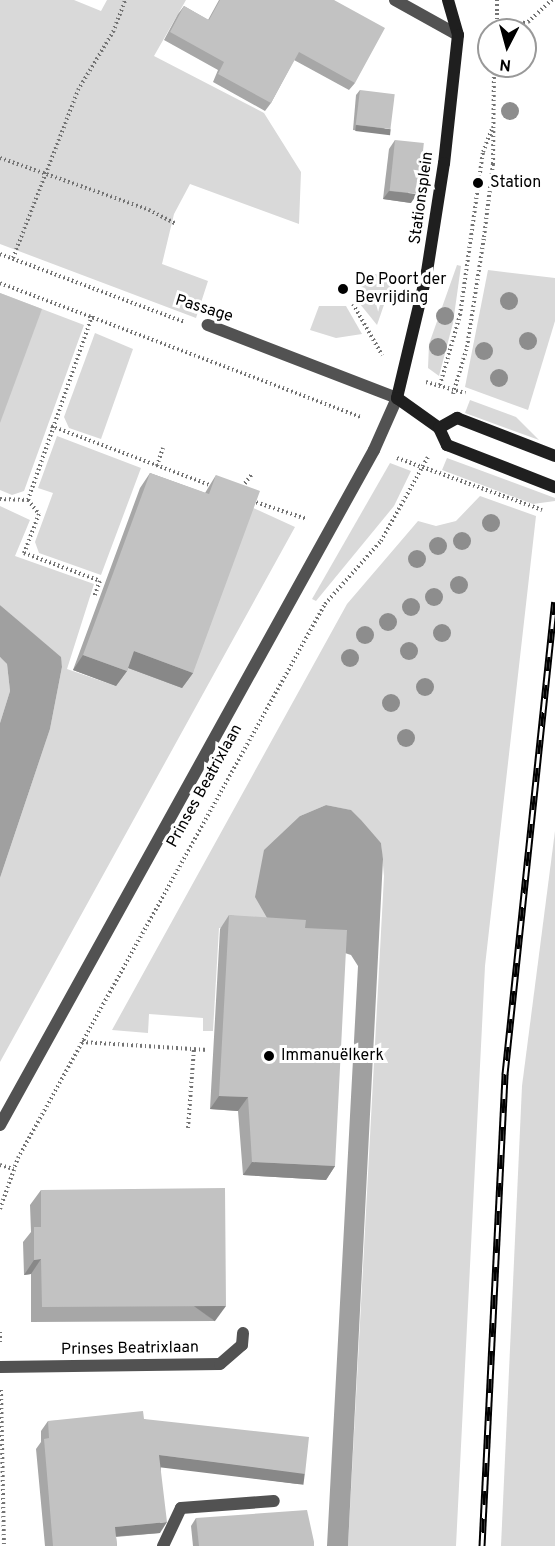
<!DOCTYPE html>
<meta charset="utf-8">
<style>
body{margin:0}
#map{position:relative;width:555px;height:1546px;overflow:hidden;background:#fff;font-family:Overpass,sans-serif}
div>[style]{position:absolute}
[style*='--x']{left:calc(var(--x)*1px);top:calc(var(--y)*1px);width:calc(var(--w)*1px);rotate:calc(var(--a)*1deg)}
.green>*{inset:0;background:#d9d9d9}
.water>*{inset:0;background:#a0a0a0}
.path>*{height:4px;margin-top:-2px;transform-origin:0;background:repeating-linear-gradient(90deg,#747474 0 1.5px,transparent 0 4.5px)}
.lane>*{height:12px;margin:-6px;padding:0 6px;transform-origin:6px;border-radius:6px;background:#525252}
.street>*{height:12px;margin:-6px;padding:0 6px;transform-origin:6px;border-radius:6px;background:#525252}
.secondary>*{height:12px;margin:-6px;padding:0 6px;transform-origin:6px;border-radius:6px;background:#1f1f1f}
.rail>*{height:7px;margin-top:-3.5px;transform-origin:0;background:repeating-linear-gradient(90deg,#fff 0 14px,#000 0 28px);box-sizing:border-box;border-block:2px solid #000}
.trees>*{width:18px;height:18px;margin:-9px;border-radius:50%;background:#8d8d8d}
.wall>*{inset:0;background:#a7a7a7}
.shaded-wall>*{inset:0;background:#888;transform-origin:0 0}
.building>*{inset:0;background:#c2c2c2;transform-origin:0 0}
.dots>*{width:16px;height:16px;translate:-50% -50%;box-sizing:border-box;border:3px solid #fff;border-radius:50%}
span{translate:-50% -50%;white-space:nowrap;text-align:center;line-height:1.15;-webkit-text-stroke:6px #fff;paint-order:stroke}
.poi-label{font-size:16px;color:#000}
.left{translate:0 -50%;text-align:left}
.street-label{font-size:16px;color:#000}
.north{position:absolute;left:477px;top:18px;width:60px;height:60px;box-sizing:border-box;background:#fff;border:2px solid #999;border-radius:50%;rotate:186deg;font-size:16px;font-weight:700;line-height:24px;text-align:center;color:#000}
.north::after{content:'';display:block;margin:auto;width:21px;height:27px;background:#000;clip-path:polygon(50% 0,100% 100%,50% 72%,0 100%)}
</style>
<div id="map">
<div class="green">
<i style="clip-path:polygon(74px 0,101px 11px,107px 0,186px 0,154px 56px,264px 113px,301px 172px,299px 224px,190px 184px,174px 214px,162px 264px,208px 281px,196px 318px,0 244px,0 0)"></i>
<i style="clip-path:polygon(457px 265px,461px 266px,453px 323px,439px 376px,428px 368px,429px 344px)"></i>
<i style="clip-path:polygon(488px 270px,555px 278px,555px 321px,528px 410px,465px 387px)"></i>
<i style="clip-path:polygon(364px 273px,394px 276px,377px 325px,356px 299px)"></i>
<i style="clip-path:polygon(0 293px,84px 325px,24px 491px,12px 495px,0 490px)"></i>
<i style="clip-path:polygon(319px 306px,346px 306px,362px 334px,336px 338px,310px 330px)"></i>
<i style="clip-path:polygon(95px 333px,133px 349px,101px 439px,69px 428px,64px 417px)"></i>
<i style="clip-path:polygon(470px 400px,516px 417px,539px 440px,465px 413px)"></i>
<i style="clip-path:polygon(57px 436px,141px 468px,101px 575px,39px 553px,35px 542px,53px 493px,38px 488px)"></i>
<i style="clip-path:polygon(447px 458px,555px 498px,555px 501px,533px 504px,442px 470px)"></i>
<i style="clip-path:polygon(390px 463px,411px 471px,394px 506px,316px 601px,312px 599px)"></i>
<i style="clip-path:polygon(480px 496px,536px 516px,485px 966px,456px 1546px,348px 1546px,384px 876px,381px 843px,350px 810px,326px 805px,300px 816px,274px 930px,219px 928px,213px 1031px,203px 1031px,203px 1018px,149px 1014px,148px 1033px,112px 1030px,347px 604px,418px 521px,436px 526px,456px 521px)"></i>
<i style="clip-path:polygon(0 506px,30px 520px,15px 556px,94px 584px,67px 669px,116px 686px,123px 666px,249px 506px,295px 527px,0 1062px,0 878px,50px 729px,62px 667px,60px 657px,0 605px)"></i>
<i style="clip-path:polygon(0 657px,7px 664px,10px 691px,0 723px)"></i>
<i style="clip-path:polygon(555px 831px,555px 1546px,501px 1546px,522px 1086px)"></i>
</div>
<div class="water">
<i style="clip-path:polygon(0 605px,61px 657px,62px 667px,50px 729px,0 878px,0 723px,10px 691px,7px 664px,0 657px)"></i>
<i style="clip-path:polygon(326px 805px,351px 810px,361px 820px,381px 843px,383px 859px,348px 1546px,327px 1546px,358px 966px,351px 955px,274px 930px,255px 897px,264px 850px,300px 816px)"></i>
</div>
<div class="path">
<i style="--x:497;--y:0;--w:29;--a:90"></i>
<i style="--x:497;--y:29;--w:32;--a:-13"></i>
<i style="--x:528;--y:22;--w:33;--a:-43"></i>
<i style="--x:0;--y:158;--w:158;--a:19.2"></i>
<i style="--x:149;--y:210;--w:30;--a:27"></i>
<i style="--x:0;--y:254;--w:197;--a:20.2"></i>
<i style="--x:13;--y:258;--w:180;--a:-68.8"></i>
<i style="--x:78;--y:90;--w:68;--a:-58.9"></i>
<i style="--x:113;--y:32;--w:34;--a:-69"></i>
<i style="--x:0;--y:283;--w:385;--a:20.4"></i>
<i style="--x:353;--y:304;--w:59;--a:60.4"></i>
<i style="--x:426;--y:382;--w:41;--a:15.8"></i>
<i style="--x:440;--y:385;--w:73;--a:-74.1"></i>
<i style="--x:460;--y:315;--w:165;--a:-82"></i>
<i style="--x:483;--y:152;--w:26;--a:-69"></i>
<i style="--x:453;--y:394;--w:49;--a:-73.4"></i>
<i style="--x:467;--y:347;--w:111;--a:-81.2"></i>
<i style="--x:484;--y:237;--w:74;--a:-83"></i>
<i style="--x:493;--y:164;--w:98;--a:-89.4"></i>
<i style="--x:51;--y:426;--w:172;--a:20.4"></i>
<i style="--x:397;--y:458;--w:154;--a:19.7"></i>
<i style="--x:157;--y:466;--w:19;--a:-72"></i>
<i style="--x:242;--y:487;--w:16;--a:-52"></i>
<i style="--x:0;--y:499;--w:28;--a:2"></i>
<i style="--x:28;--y:500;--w:195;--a:-70.8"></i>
<i style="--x:28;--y:500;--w:18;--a:52"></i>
<i style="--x:39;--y:514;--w:42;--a:111"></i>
<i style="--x:24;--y:553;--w:81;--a:20.2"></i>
<i style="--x:100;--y:581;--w:17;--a:111"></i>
<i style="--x:252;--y:501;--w:58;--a:18.1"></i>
<i style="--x:82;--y:1042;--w:126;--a:3.6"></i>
<i style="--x:188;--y:1128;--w:79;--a:-85.7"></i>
<i style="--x:0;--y:1165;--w:14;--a:17"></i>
<i style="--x:0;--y:1209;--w:54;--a:-70.6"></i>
<i style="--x:18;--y:1158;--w:633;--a:-61.01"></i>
<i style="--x:325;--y:604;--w:84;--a:-48.4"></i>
<i style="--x:381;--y:541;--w:96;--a:-60.8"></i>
<i style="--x:0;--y:1332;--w:11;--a:90"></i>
<i style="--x:1;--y:1390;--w:156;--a:88.9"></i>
</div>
<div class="lane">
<i style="--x:0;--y:1367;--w:220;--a:-0.8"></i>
<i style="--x:220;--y:1364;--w:29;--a:-41"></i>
<i style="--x:242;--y:1345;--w:12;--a:-85"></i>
<i style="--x:163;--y:1546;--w:42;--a:-64.7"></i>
<i style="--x:181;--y:1508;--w:93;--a:-4.3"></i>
</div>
<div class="street">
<i style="--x:395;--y:0;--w:72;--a:29.1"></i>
<i style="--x:0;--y:1125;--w:772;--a:-61.01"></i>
<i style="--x:374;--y:450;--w:57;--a:-66.1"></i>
<i style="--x:397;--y:398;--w:203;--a:-158.9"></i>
</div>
<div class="secondary">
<i style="--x:448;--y:0;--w:36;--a:74"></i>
<i style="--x:458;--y:35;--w:129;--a:96.2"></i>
<i style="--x:444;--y:163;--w:110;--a:98.9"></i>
<i style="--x:427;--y:272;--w:130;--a:103.4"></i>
<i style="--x:397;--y:398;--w:52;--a:35.5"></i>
<i style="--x:439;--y:428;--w:19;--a:65"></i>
<i style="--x:447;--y:445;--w:116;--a:21.3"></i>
<i style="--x:439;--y:428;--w:21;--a:-29"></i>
<i style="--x:457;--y:418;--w:105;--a:21.2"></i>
</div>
<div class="rail">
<i style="--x:482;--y:1546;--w:473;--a:-87.2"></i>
<i style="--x:505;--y:1074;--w:475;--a:-84"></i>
</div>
<div class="trees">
<i style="left:510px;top:111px"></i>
<i style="left:509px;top:301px"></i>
<i style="left:445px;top:316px"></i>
<i style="left:528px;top:341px"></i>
<i style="left:438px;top:347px"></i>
<i style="left:484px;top:351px"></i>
<i style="left:499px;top:378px"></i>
<i style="left:491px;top:523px"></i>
<i style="left:462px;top:541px"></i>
<i style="left:438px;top:546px"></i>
<i style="left:417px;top:559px"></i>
<i style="left:459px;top:585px"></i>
<i style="left:434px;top:597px"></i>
<i style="left:411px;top:607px"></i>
<i style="left:388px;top:622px"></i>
<i style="left:442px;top:633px"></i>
<i style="left:365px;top:635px"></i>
<i style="left:409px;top:651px"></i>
<i style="left:350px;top:658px"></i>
<i style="left:425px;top:687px"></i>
<i style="left:391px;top:703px"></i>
<i style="left:406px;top:738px"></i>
</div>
<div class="wall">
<i style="clip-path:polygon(219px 0,334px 0,355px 83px,349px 90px,294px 60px,271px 103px,265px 111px,213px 82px,218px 70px,164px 40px,178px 14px,184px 6px,208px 20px)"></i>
<i style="clip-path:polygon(360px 90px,388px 134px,353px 130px,356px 95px)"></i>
<i style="clip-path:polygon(395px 140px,411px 203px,383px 199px,389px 149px)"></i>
<i style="clip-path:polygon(150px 473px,205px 493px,216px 475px,193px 673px,182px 688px,128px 668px,127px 671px,116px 686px,73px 670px,140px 488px)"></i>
<i style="clip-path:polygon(229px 915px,305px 928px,335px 1166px,326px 1180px,243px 1175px,238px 1111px,210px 1109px,220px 929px)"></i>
<i style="clip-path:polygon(41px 1190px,215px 1321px,31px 1322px,31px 1274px,24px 1275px,23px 1242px,31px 1232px,30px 1205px)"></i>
<i style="clip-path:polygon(144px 1419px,298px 1484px,161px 1466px,160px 1533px,116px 1537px,117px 1546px,45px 1546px,36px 1449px,41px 1442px,41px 1431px,48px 1421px)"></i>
<i style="clip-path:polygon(196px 1518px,314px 1546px,193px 1546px,191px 1526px)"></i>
</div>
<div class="shaded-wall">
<i style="left:356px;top:125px;width:35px;height:6px;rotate:7deg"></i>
<i style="clip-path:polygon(389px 191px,417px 194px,411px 203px,383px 199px)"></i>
<i style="clip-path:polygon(134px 651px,193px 673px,182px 688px,123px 666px)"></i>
<i style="clip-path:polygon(83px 655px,127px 671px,116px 686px,73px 670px)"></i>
<i style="clip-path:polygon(219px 1096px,248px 1097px,238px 1111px,210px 1109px)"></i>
<i style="clip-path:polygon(252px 1162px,335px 1166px,326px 1180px,243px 1175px)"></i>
<i style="clip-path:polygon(41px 1259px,31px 1274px,24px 1275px,34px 1260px)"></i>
<i style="left:226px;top:1306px;width:19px;height:184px;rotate:126deg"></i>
<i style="left:159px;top:1455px;width:147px;height:12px;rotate:7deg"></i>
<i style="clip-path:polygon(167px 1522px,160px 1533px,108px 1537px,115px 1527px)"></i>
</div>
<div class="building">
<i style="clip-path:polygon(220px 0,334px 0,385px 28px,355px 83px,299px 52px,271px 103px,218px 74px,224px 62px,170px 32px,184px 6px,209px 20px)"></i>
<i style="left:360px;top:90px;width:35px;height:35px;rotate:7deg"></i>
<i style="left:395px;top:140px;width:29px;height:51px;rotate:6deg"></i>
<i style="clip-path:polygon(0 293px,42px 309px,0 423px)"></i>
<i style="clip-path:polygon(150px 473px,209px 494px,216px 475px,260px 491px,193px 673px,134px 651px,127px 671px,83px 655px)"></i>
<i style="clip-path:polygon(229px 915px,306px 920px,305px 928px,347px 930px,335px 1166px,252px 1162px,248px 1097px,219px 1096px)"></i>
<i style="clip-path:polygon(225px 1188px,226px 1306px,42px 1307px,41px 1259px,34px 1260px,34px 1227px,41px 1227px,41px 1190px)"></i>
<i style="clip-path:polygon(143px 1411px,144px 1419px,309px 1437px,305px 1474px,159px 1455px,167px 1522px,115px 1527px,117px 1546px,53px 1546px,44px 1439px,49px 1438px,48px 1421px)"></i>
<i style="clip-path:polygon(307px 1510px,314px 1542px,314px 1546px,199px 1546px,196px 1518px)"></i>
</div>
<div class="dots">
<i style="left:478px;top:183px;background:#000"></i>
<i style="left:343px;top:289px;background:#000"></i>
<i style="left:269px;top:1056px;background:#000"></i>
</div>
<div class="poi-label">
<span class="left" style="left:490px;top:183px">Station</span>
<span class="left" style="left:355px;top:289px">De Poort der<br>Bevrijding</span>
<span class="left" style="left:281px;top:1056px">Immanuëlkerk</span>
</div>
<div class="street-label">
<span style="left:422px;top:198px;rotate:-82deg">Stationsplein</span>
<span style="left:204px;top:309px;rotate:17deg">Passage</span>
<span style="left:205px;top:786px;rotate:-61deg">Prinses Beatrixlaan</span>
<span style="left:130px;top:1349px;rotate:-1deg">Prinses Beatrixlaan</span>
</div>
<div class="north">N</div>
</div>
